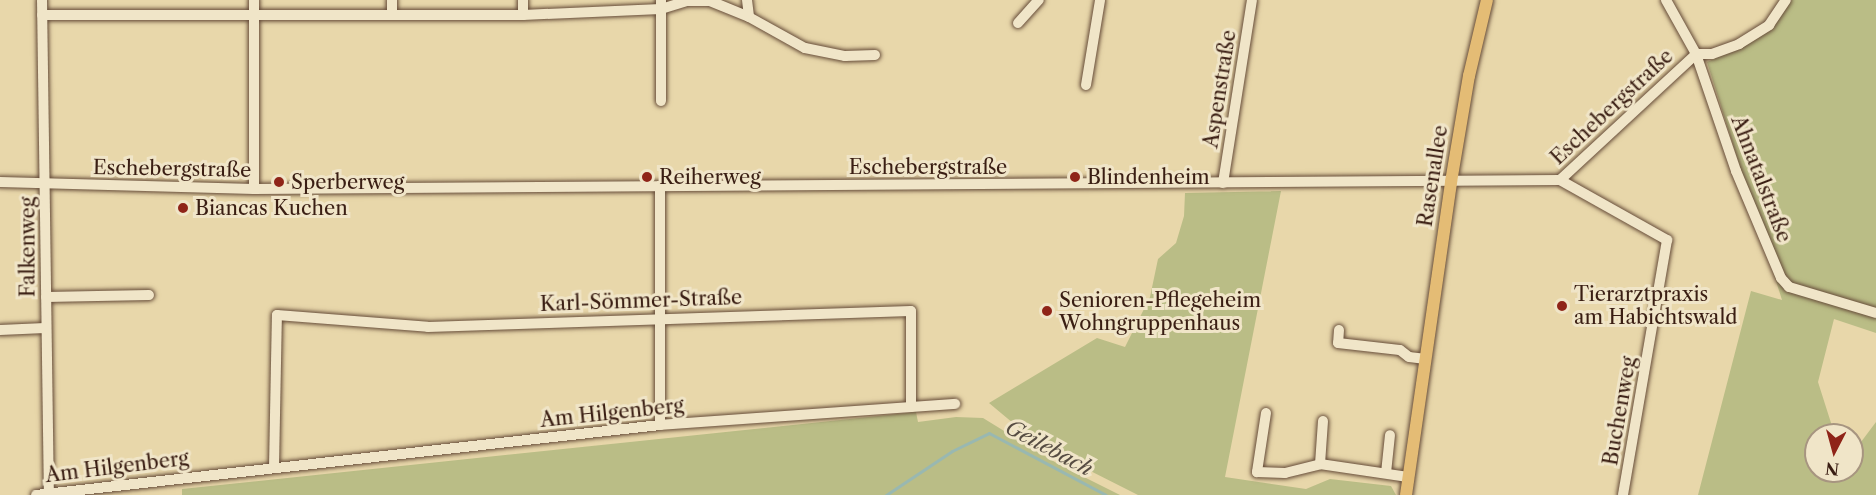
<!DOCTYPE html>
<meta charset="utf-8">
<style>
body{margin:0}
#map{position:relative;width:1876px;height:495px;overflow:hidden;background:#e8d7aa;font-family:"Libre Caslon Text",serif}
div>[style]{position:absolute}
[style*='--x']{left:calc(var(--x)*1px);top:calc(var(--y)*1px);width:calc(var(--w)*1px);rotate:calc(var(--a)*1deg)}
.green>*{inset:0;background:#babd86}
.stream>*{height:3px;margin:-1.5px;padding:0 1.5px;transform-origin:1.5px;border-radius:1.5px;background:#99b8b1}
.roads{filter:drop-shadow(0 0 2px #664c39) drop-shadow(0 0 2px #664c39)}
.minor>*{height:10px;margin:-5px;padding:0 5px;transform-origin:5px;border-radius:5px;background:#f0e5c8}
.major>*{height:12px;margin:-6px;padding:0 6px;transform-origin:6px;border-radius:6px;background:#e4bc75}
.dots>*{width:16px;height:16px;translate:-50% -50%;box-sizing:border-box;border:3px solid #f0e5c8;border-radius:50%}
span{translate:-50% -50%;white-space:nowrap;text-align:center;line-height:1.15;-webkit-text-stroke:6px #f0e5c8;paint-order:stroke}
.street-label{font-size:20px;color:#3a1e13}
.poi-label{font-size:20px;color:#3a1e13}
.left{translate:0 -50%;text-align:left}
.water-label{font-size:21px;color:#564c42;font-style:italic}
.north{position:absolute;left:1804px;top:423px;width:60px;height:60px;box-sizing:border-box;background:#f0e5c8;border:2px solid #a79580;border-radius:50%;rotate:186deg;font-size:16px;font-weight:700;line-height:24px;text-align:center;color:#3a1e13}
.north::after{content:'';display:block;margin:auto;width:21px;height:27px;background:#8f2418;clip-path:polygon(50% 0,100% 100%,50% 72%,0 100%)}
</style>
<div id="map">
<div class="green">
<i style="clip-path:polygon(1792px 0,1876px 0,1876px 333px,1834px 319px,1818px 382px,1832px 426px,1840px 435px,1816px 435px,1816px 471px,1852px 471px,1852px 448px,1855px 450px,1876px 422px,1876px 495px,1698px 495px,1751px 291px,1782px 300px,1707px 62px,1728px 53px)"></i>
<i style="clip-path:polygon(1281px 191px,1225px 477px,1306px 489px,1330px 479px,1391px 486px,1396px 495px,1138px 495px,1039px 445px,989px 403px,1097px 338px,1125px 347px,1150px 297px,1158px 259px,1176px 243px,1184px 216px,1185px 193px)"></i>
<i style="clip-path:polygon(916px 412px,918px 422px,956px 417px,983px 418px,1058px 464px,1120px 495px,182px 495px,182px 489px)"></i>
</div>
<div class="stream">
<i style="--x:886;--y:495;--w:79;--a:-33.7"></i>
<i style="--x:952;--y:451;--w:41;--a:-25.9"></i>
<i style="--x:989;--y:433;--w:132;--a:27.9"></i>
</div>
<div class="roads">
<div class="minor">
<i style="--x:42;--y:0;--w:493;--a:89.2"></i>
<i style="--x:392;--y:0;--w:13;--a:90"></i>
<i style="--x:747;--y:0;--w:17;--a:83"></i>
<i style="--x:1666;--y:0;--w:62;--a:60.9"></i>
<i style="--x:1696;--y:54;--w:124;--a:71.1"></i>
<i style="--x:1736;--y:171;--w:116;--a:67.2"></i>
<i style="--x:1781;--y:278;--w:12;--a:48"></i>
<i style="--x:1789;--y:287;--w:91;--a:16.6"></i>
<i style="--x:42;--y:15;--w:481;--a:0"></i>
<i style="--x:523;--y:15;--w:138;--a:-2.5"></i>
<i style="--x:661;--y:9;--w:28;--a:-17"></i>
<i style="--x:688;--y:1;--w:22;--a:0"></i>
<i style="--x:710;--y:1;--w:42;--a:22.3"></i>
<i style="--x:749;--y:17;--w:64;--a:29"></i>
<i style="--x:805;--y:48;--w:41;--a:11.3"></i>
<i style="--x:845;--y:56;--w:30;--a:-2"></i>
<i style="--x:523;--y:15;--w:15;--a:-90"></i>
<i style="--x:1018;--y:23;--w:31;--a:-48"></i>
<i style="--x:1086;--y:85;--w:86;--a:-80.6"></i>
<i style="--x:661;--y:101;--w:101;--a:-90"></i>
<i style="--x:1560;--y:180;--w:123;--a:29.3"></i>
<i style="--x:1667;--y:240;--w:259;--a:99.8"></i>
<i style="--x:0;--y:182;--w:254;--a:1.6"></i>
<i style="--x:254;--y:189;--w:1306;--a:-0.39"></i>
<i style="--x:1560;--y:180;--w:185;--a:-42.8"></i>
<i style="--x:1696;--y:54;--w:16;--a:0"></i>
<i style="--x:1712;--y:54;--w:29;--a:-20"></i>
<i style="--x:1739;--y:44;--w:36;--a:-32"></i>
<i style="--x:1769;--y:25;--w:30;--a:-56"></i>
<i style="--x:1223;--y:183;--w:185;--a:-81"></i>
<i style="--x:660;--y:186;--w:239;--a:90"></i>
<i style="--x:254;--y:189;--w:189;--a:-90"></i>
<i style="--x:46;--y:297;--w:103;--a:-1.1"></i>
<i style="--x:0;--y:330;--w:45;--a:-2.5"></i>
<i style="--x:1339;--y:330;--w:13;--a:94"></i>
<i style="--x:1338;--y:343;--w:62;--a:6.4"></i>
<i style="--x:1400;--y:350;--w:11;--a:38"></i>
<i style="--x:1409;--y:357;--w:17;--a:7"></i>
<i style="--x:1266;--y:413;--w:60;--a:98.7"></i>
<i style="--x:1257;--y:472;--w:28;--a:2"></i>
<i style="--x:1285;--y:473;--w:36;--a:-14"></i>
<i style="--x:1320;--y:464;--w:89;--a:8.4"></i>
<i style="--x:1320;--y:464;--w:43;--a:-86"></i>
<i style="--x:274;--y:467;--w:152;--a:-88.9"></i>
<i style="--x:277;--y:315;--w:151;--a:4.5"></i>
<i style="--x:428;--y:327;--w:483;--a:-1.9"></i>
<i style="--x:911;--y:311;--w:96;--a:90"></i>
<i style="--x:1386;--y:473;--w:38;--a:-84"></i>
<i style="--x:36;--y:495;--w:628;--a:-6.4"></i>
<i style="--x:660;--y:425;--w:296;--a:-4.1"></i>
</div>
<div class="major">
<i style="--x:1406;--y:495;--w:316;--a:-81.8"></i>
<i style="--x:1451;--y:182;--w:108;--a:-80.4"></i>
<i style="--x:1469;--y:76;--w:78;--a:-76.7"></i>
</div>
</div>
<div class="dots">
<i style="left:647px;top:177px;background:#8f2418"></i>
<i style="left:1075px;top:177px;background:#8f2418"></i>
<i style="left:279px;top:182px;background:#8f2418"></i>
<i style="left:183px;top:208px;background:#8f2418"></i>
<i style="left:1562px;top:306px;background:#8f2418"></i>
<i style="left:1047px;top:311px;background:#8f2418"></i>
</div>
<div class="street-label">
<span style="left:1220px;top:89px;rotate:-81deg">Aspenstraße</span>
<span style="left:1612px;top:107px;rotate:-43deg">Eschebergstraße</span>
<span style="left:928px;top:167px">Eschebergstraße</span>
<span style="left:172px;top:169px;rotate:1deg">Eschebergstraße</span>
<span style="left:1433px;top:176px;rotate:-81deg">Rasenallee</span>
<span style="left:1761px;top:179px;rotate:69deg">Ahnatalstraße</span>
<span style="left:28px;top:247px;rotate:-90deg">Falkenweg</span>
<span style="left:641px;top:301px;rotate:-2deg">Karl-Sömmer-Straße</span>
<span style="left:1620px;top:411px;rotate:-80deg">Buchenweg</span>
<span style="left:612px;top:413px;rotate:-6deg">Am Hilgenberg</span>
<span style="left:117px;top:467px;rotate:-7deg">Am Hilgenberg</span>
</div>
<div class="poi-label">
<span class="left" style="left:659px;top:177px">Reiherweg</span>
<span class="left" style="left:1087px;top:177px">Blindenheim</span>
<span class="left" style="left:291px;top:182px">Sperberweg</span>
<span class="left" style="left:195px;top:208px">Biancas Kuchen</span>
<span class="left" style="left:1574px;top:306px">Tierarztpraxis<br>am Habichtswald</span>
<span class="left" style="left:1059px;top:312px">Senioren-Pflegeheim<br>Wohngruppenhaus</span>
</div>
<div class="water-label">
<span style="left:1049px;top:448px;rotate:28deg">Geilebach</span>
</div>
<div class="north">N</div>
</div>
